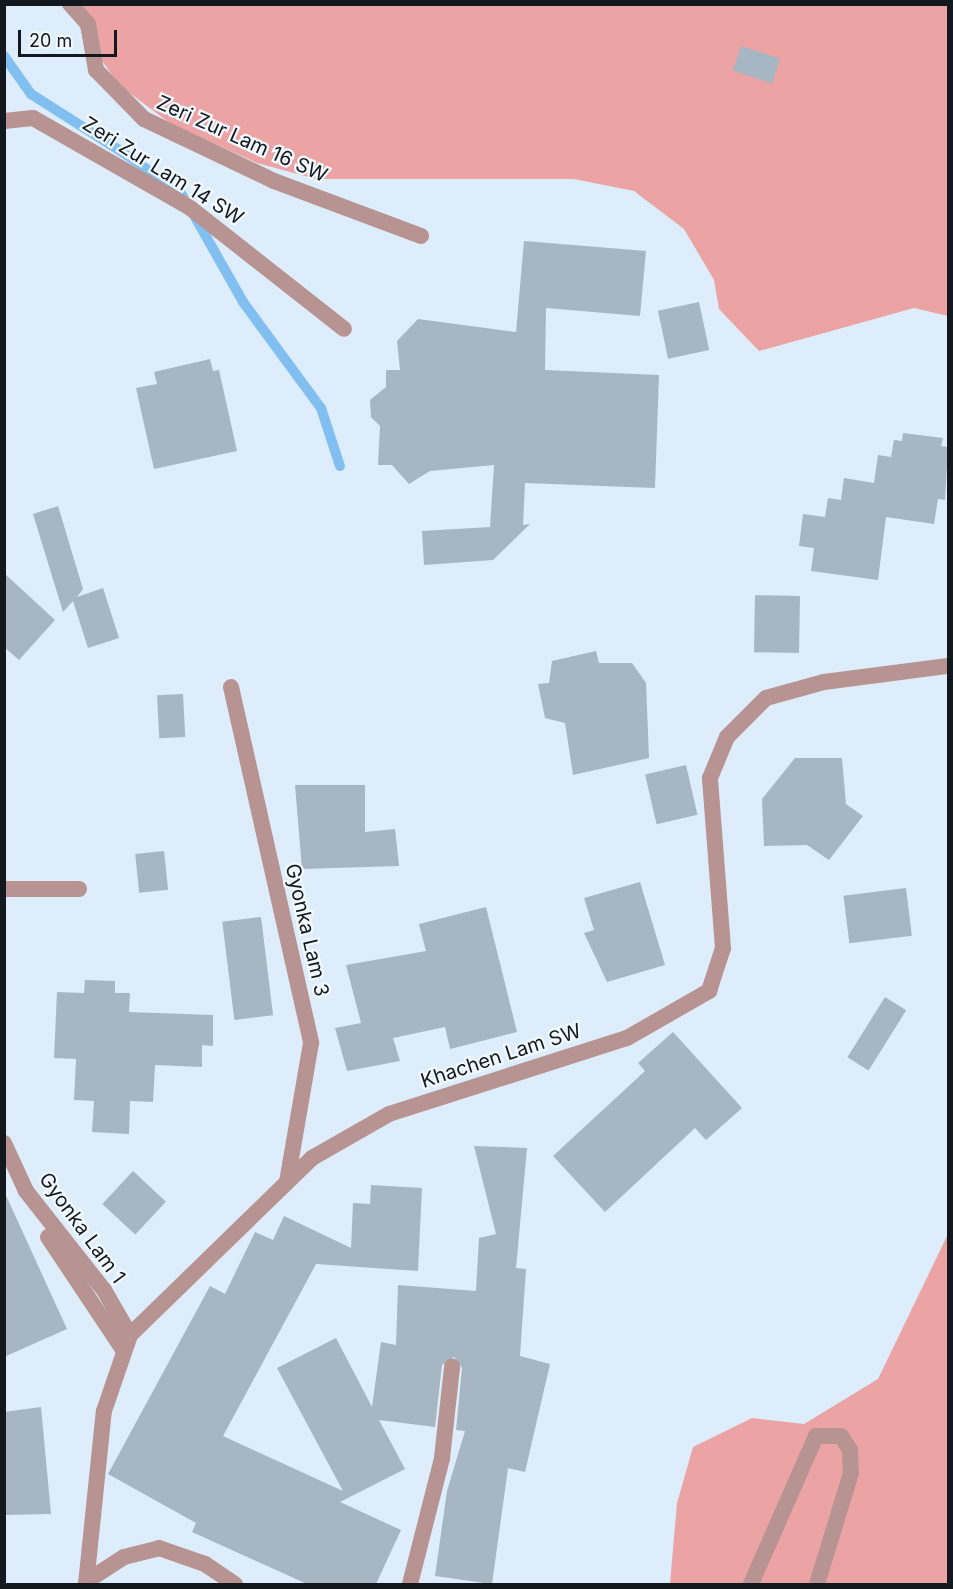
<!DOCTYPE html>
<style>
body{margin:0}
#map{position:relative;width:953px;height:1589px;overflow:hidden;background:#ddedfb;font-family:Inter,sans-serif}
div>[style]{position:absolute}
[style*='--x']{left:calc(var(--x)*1px);top:calc(var(--y)*1px);width:calc(var(--w)*1px);rotate:calc(var(--a)*1deg)}
.green>*{inset:0;background:#eba4a3}
.stream>*{height:10px;margin:-5px;padding:0 5px;transform-origin:5px;border-radius:5px;background:#80bfef}
.building>*{inset:0;background:#a6b6c3;transform-origin:0 0}
.minor>*{height:16px;margin:-8px;padding:0 8px;transform-origin:8px;border-radius:8px;background:#b79392}
span{translate:-50% -50%;white-space:nowrap;text-align:center;line-height:1.15;-webkit-text-stroke:4.5px #f2f9ff;paint-order:stroke}
.street-label{font-size:20px;color:#12181d}
.frame{position:absolute;inset:0;border:6px solid #12181d;pointer-events:none}
.scale{position:absolute;left:18px;top:30px;width:99px;height:27px;box-sizing:border-box;border:3px solid #12181d;border-top:0;padding-left:8px;font-size:18px;line-height:21px;white-space:nowrap;color:#12181d;-webkit-text-stroke:4px #f2f9ff;paint-order:stroke}
</style>
<div id="map">
<div class="green">
<i style="clip-path:polygon(77px 5px,948px 5px,948px 316px,914px 308px,759px 351px,719px 309px,714px 280px,684px 229px,634px 191px,574px 179px,316px 179px,257px 163px,171px 124px,119px 85px,81px 31px)"></i>
<i style="clip-path:polygon(948px 1234px,948px 1584px,670px 1584px,677px 1503px,693px 1447px,752px 1418px,804px 1424px,878px 1379px)"></i>
</div>
<div class="stream">
<i style="--x:4;--y:56;--w:47;--a:54.6"></i>
<i style="--x:31;--y:94;--w:108;--a:32.5"></i>
<i style="--x:122;--y:152;--w:70;--a:34.6"></i>
<i style="--x:180;--y:192;--w:13;--a:58"></i>
<i style="--x:195;--y:217;--w:98;--a:60.5"></i>
<i style="--x:243;--y:302;--w:132;--a:53.7"></i>
<i style="--x:321;--y:408;--w:61;--a:71.9"></i>
</div>
<div class="building">
<i style="left:741px;top:46px;width:41px;height:26px;rotate:18deg"></i>
<i style="clip-path:polygon(524px 241px,646px 251px,640px 316px,546px 308px,545px 370px,659px 375px,655px 488px,525px 483px,523px 525px,530px 524px,493px 560px,424px 565px,422px 531px,490px 527px,494px 465px,430px 471px,409px 484px,392px 465px,378px 465px,380px 426px,371px 417px,370px 400px,386px 387px,386px 370px,400px 370px,397px 341px,418px 319px,516px 332px)"></i>
<i style="left:699px;top:302px;width:49px;height:42px;rotate:78deg"></i>
<i style="clip-path:polygon(210px 359px,213px 371px,219px 370px,237px 451px,154px 469px,136px 388px,157px 384px,154px 372px)"></i>
<i style="clip-path:polygon(903px 433px,943px 438px,941px 446px,948px 447px,945px 500px,938px 499px,934px 524px,886px 517px,878px 580px,811px 571px,814px 548px,799px 546px,803px 514px,825px 517px,828px 498px,841px 500px,844px 478px,874px 483px,878px 455px,891px 457px,894px 440px,902px 441px)"></i>
<i style="clip-path:polygon(58px 506px,83px 589px,77px 597px,103px 588px,119px 638px,88px 648px,73px 601px,63px 612px,33px 514px)"></i>
<i style="clip-path:polygon(4px 573px,55px 620px,19px 660px,4px 647px)"></i>
<i style="left:800px;top:596px;width:57px;height:45px;rotate:91deg"></i>
<i style="clip-path:polygon(596px 651px,599px 663px,632px 663px,646px 683px,649px 758px,573px 775px,565px 723px,545px 718px,538px 684px,549px 683px,552px 661px)"></i>
<i style="left:183px;top:694px;width:43px;height:26px;rotate:87deg"></i>
<i style="clip-path:polygon(795px 758px,842px 758px,846px 804px,863px 816px,829px 860px,807px 845px,764px 846px,762px 799px)"></i>
<i style="left:686px;top:765px;width:51px;height:42px;rotate:77deg"></i>
<i style="clip-path:polygon(295px 785px,365px 785px,365px 832px,395px 829px,399px 866px,302px 869px)"></i>
<i style="left:164px;top:851px;width:39px;height:29px;rotate:84deg"></i>
<i style="clip-path:polygon(640px 882px,665px 965px,607px 982px,584px 933px,594px 930px,584px 898px)"></i>
<i style="left:906px;top:888px;width:48px;height:63px;rotate:83deg"></i>
<i style="clip-path:polygon(486px 907px,517px 1032px,450px 1049px,445px 1027px,393px 1038px,400px 1061px,347px 1071px,335px 1028px,361px 1023px,346px 965px,426px 951px,419px 924px)"></i>
<i style="left:261px;top:917px;width:99px;height:39px;rotate:83deg"></i>
<i style="clip-path:polygon(85px 980px,115px 981px,115px 993px,130px 993px,129px 1012px,213px 1015px,213px 1046px,202px 1045px,202px 1067px,155px 1065px,153px 1102px,130px 1101px,129px 1134px,92px 1132px,94px 1101px,74px 1100px,76px 1059px,54px 1058px,57px 992px,84px 993px)"></i>
<i style="left:885px;top:997px;width:25px;height:71px;rotate:32deg"></i>
<i style="clip-path:polygon(673px 1032px,742px 1108px,706px 1140px,695px 1128px,605px 1212px,553px 1156px,645px 1071px,638px 1063px)"></i>
<i style="clip-path:polygon(474px 1146px,527px 1148px,516px 1268px,526px 1269px,520px 1356px,550px 1364px,525px 1472px,508px 1468px,492px 1584px,435px 1576px,447px 1491px,465px 1431px,456px 1430px,462px 1368px,454px 1357px,442px 1365px,435px 1427px,379px 1420px,405px 1469px,340px 1502px,401px 1530px,376px 1584px,307px 1584px,192px 1532px,196px 1523px,108px 1474px,210px 1286px,225px 1294px,255px 1232px,273px 1240px,284px 1216px,351px 1248px,353px 1203px,370px 1204px,371px 1185px,422px 1188px,418px 1271px,316px 1264px,223px 1436px,343px 1491px,277px 1368px,336px 1338px,372px 1407px,381px 1342px,396px 1345px,398px 1285px,476px 1291px,479px 1238px,496px 1234px)"></i>
<i style="left:133px;top:1171px;width:45px;height:45px;rotate:43deg"></i>
<i style="clip-path:polygon(4px 1191px,67px 1329px,4px 1357px)"></i>
<i style="clip-path:polygon(41px 1407px,51px 1514px,4px 1515px,4px 1412px)"></i>
</div>
<div class="minor">
<i style="--x:70;--y:4;--w:27;--a:48"></i>
<i style="--x:88;--y:24;--w:47;--a:80.1"></i>
<i style="--x:96;--y:70;--w:69;--a:45.6"></i>
<i style="--x:144;--y:119;--w:144;--a:25.5"></i>
<i style="--x:274;--y:181;--w:157;--a:20.5"></i>
<i style="--x:4;--y:121;--w:29;--a:-6"></i>
<i style="--x:33;--y:118;--w:180;--a:29.7"></i>
<i style="--x:189;--y:207;--w:197;--a:38.2"></i>
<i style="--x:231;--y:687;--w:365;--a:77.3"></i>
<i style="--x:311;--y:1043;--w:141;--a:99.8"></i>
<i style="--x:4;--y:889;--w:75;--a:0"></i>
<i style="--x:4;--y:1143;--w:53;--a:65.4"></i>
<i style="--x:26;--y:1191;--w:126;--a:51.8"></i>
<i style="--x:104;--y:1290;--w:52;--a:60"></i>
<i style="--x:48;--y:1237;--w:137;--a:56.3"></i>
<i style="--x:87;--y:1581;--w:44;--a:-33"></i>
<i style="--x:124;--y:1557;--w:36;--a:-14"></i>
<i style="--x:159;--y:1548;--w:49;--a:19.2"></i>
<i style="--x:205;--y:1564;--w:36;--a:34"></i>
<i style="--x:86;--y:1584;--w:174;--a:-84.1"></i>
<i style="--x:104;--y:1411;--w:80;--a:-71.1"></i>
<i style="--x:130;--y:1335;--w:254;--a:-44.2"></i>
<i style="--x:312;--y:1158;--w:89;--a:-29.7"></i>
<i style="--x:389;--y:1114;--w:250;--a:-17.7"></i>
<i style="--x:627;--y:1038;--w:95;--a:-29.8"></i>
<i style="--x:709;--y:991;--w:45;--a:-72"></i>
<i style="--x:723;--y:948;--w:170;--a:-94.4"></i>
<i style="--x:710;--y:778;--w:44;--a:-67.5"></i>
<i style="--x:727;--y:737;--w:55;--a:-45"></i>
<i style="--x:766;--y:698;--w:60;--a:-15.4"></i>
<i style="--x:824;--y:682;--w:125;--a:-7.4"></i>
<i style="--x:410;--y:1584;--w:130;--a:-75.7"></i>
<i style="--x:442;--y:1458;--w:92;--a:-83.7"></i>
<i style="--x:751;--y:1584;--w:162;--a:-66.3"></i>
<i style="--x:816;--y:1436;--w:25;--a:0"></i>
<i style="--x:841;--y:1436;--w:17;--a:57"></i>
<i style="--x:850;--y:1450;--w:23;--a:88"></i>
<i style="--x:851;--y:1473;--w:116;--a:107"></i>
</div>
<div class="street-label">
<span style="left:242px;top:139px;rotate:24deg">Zeri Zur Lam 16 SW</span>
<span style="left:163px;top:171px;rotate:32deg">Zeri Zur Lam 14 SW</span>
<span style="left:307px;top:930px;rotate:77deg">Gyonka Lam 3</span>
<span style="left:501px;top:1056px;rotate:-18deg">Khachen Lam SW</span>
<span style="left:82px;top:1228px;rotate:54deg">Gyonka Lam 1</span>
</div>
<div class="frame"></div>
<div class="scale">20 m</div>
</div>
